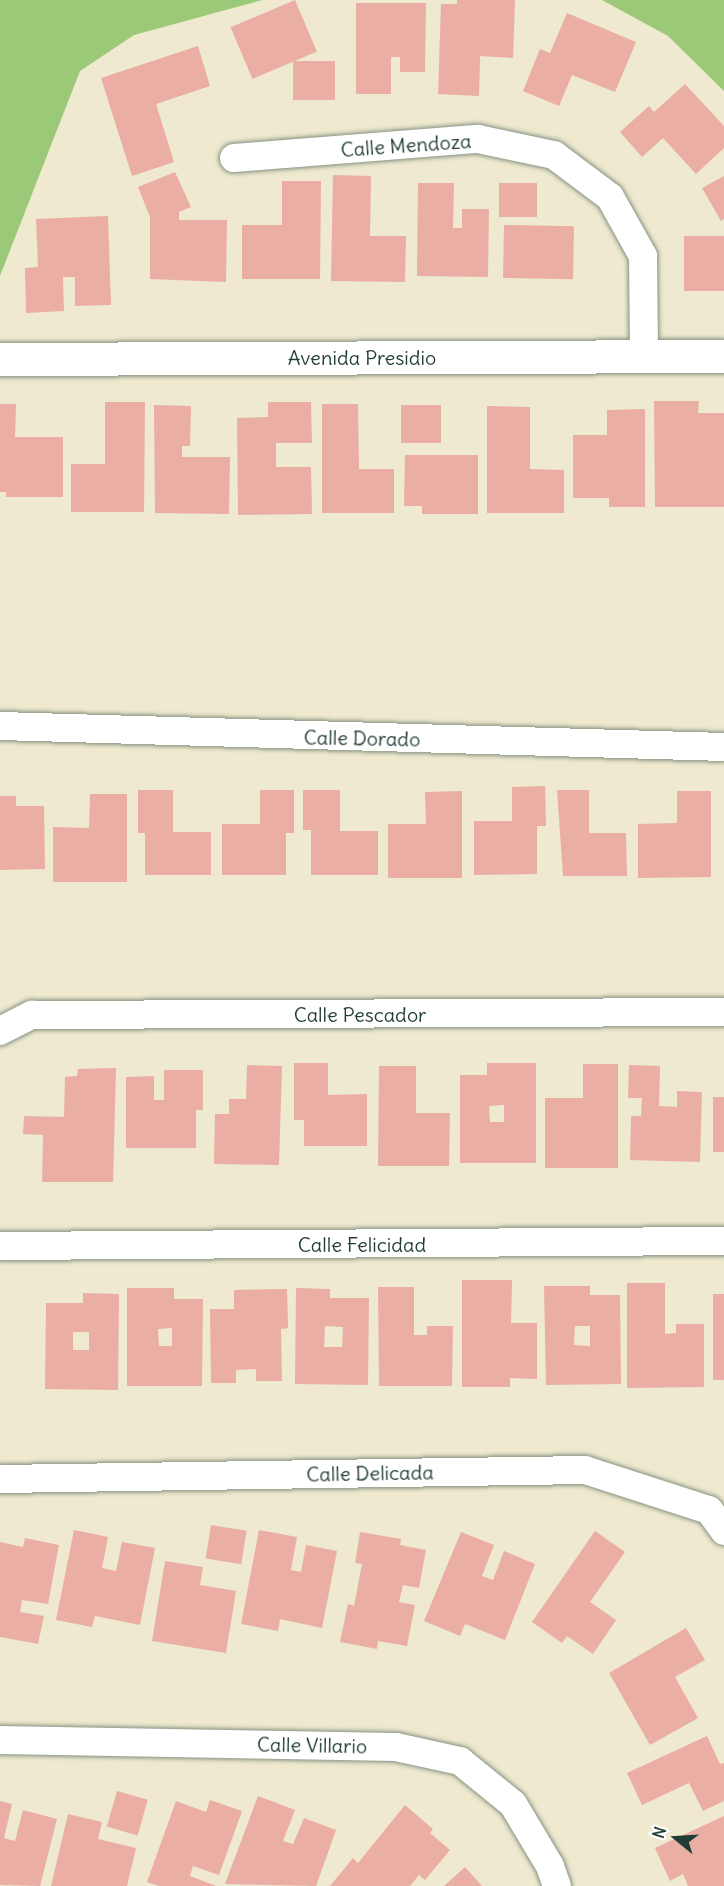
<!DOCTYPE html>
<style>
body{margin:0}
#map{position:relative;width:724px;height:1886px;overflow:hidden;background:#eee9cf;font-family:Delius,sans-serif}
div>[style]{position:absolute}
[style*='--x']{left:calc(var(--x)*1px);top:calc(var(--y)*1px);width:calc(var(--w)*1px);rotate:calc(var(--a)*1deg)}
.green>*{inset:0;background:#9bc978}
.building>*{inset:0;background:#eaaea4;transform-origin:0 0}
.roads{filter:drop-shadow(0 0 2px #869382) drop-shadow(0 0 2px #869382)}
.minor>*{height:28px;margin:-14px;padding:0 14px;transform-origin:14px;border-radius:14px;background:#fff}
.tertiary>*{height:33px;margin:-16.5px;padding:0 16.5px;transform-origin:16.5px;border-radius:16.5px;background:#fff}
span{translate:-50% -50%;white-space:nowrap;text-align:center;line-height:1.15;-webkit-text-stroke:5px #fff;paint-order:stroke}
.street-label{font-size:20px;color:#1f3d34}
.north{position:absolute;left:646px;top:1808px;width:60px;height:60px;-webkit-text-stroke:4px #fff;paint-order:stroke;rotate:288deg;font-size:16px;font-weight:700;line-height:24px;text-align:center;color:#1f3d34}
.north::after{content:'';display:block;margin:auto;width:21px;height:27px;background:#1f3d34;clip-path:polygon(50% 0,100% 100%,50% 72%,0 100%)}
</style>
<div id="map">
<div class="green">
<i style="clip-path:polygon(0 0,262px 0,134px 35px,80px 71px,0 276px)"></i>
<i style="clip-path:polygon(602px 0,724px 0,724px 91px,668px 36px)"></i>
</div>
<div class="building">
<i style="left:295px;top:0;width:56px;height:70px;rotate:67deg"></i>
<i style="clip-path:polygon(457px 0,515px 0,513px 58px,480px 56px,479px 96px,438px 94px,441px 4px,457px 4px)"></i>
<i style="clip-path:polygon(356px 3px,426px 3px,425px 72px,400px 72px,400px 57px,391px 57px,391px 94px,356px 94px)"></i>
<i style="clip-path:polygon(567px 13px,636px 42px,615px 92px,572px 75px,559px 106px,523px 91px,540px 49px,550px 53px)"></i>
<i style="clip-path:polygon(198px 46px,210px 86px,156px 104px,174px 162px,132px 176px,101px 78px)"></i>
<i style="left:293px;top:61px;width:42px;height:39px"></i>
<i style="clip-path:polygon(685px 84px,724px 126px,724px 148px,696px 174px,663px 138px,642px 157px,620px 132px,649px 106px,654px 112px)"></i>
<i style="clip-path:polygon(175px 172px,191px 207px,179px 212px,179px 220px,227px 220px,226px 282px,150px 279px,150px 217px,138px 187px)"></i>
<i style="clip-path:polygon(333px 175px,371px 176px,370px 236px,406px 236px,405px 282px,331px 281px)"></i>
<i style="clip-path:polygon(724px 176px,724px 219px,721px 221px,702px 188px)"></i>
<i style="clip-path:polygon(282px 181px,321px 181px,320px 279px,242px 279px,242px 225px,282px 225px)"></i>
<i style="clip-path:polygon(418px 183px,454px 183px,453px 228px,462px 228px,462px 209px,489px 209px,488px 277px,417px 276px)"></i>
<i style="left:499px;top:183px;width:38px;height:34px"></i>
<i style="clip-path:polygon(108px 216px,111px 305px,75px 306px,75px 277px,63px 277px,64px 311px,26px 313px,25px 268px,38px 267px,36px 219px)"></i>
<i style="left:504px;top:225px;width:70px;height:53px;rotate:1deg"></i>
<i style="left:684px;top:236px;width:40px;height:55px"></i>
<i style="clip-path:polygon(654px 401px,699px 401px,698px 413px,724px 413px,724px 507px,655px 507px)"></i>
<i style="clip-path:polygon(105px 402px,145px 402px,144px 512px,71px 512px,71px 464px,105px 464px)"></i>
<i style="clip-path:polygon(268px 402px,311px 402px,312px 443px,276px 443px,276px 467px,311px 467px,312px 514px,238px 515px,237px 418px,268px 417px)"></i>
<i style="clip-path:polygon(0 404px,16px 404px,15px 437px,63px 437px,63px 497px,6px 497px,6px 492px,0 492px)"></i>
<i style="clip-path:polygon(322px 404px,358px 404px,359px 469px,394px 469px,394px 513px,322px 513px)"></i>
<i style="clip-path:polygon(154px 405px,191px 406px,190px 446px,182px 446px,182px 457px,230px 457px,229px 514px,155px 513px)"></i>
<i style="left:401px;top:405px;width:40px;height:38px"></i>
<i style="clip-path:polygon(487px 406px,530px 407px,530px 469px,564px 470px,564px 513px,487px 513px)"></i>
<i style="clip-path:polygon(645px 409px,645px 507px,609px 507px,609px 498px,573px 498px,573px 435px,607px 435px,607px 410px)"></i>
<i style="clip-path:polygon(405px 455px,478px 455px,478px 514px,422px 514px,422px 506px,404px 506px)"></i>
<i style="clip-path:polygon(545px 786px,546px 826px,537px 826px,537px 874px,474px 875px,474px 821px,512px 821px,512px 787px)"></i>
<i style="clip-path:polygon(138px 790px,173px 790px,173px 832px,211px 832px,211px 875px,145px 875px,145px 833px,138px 833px)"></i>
<i style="clip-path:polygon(260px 790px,294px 790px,294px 833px,286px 833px,286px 875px,222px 875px,222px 824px,260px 824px)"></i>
<i style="clip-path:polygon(303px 790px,340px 790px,340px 831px,378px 831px,378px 875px,311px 875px,311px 830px,303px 830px)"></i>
<i style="clip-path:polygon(557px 790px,589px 790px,589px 833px,626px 833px,627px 876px,563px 876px)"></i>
<i style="clip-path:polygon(462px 791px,462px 878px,388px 878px,388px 824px,426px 824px,425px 792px)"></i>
<i style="clip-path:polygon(677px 791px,711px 791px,711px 877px,638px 878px,638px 824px,677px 823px)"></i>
<i style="clip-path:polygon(90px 794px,127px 794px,127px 882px,53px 882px,53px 827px,89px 828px)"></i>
<i style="clip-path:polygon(0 796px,16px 796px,16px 806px,44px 806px,45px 869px,0 870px)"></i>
<i style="clip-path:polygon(294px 1063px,328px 1063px,328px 1095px,367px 1094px,367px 1146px,304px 1146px,304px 1120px,294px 1120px)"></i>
<i style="clip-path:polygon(evenodd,487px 1063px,536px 1063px,536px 1163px,460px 1163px,460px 1075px,487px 1075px,487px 1063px,504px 1105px,504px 1122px,490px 1122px,489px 1106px,504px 1105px)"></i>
<i style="clip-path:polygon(583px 1064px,618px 1064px,618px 1168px,545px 1168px,545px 1098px,583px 1098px)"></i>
<i style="clip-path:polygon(247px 1065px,282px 1066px,279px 1165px,214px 1164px,215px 1114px,229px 1114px,229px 1099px,246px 1099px)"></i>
<i style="clip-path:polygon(629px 1065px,660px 1066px,659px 1106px,677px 1107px,677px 1091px,702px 1092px,700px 1162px,630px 1160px,631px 1116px,641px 1116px,642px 1098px,628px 1098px)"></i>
<i style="clip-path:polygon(379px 1066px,416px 1066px,416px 1113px,450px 1113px,449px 1166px,378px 1166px)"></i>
<i style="clip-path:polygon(116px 1068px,113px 1182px,42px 1182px,43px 1135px,23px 1134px,24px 1116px,64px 1117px,65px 1077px,77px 1076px,78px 1069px)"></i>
<i style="clip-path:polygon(164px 1070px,203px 1070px,203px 1110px,196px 1110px,196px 1148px,126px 1148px,126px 1077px,154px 1076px,154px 1100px,164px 1100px)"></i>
<i style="left:713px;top:1097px;width:11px;height:55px"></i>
<i style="clip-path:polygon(462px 1280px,512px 1280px,511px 1323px,537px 1323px,537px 1379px,510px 1378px,510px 1387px,462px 1387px)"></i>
<i style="clip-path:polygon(627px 1283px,665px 1283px,665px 1334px,676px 1333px,676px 1324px,704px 1324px,704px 1387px,627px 1388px)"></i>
<i style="clip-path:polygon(evenodd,544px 1286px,590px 1286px,590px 1295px,620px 1295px,621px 1384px,546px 1385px,544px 1286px,575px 1326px,590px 1326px,590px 1346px,574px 1345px,575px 1326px)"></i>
<i style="clip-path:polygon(378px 1287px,414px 1287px,414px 1335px,427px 1335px,427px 1326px,453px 1326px,452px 1386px,379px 1386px)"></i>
<i style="clip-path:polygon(evenodd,127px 1288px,174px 1288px,174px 1299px,203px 1299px,202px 1386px,127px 1386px,127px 1288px,172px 1328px,172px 1346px,159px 1346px,158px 1329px,172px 1328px)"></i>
<i style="clip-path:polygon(evenodd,296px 1288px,330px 1289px,330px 1298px,369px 1298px,368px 1385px,295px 1384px,296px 1288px,325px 1326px,343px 1327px,342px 1347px,324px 1347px,325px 1326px)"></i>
<i style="clip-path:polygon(287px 1289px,288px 1328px,281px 1329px,282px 1381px,256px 1381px,256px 1369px,236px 1370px,236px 1383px,211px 1383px,210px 1309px,234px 1309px,234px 1290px)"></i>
<i style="clip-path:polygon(evenodd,83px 1293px,119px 1294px,118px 1390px,45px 1389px,46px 1303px,83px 1303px,83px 1293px,73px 1332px,89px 1332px,89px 1350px,73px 1350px,73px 1332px)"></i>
<i style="left:713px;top:1294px;width:11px;height:86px"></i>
<i style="left:211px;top:1525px;width:36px;height:34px;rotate:9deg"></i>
<i style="clip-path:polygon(74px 1530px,108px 1537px,102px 1568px,116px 1571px,122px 1542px,155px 1548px,140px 1625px,95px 1616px,92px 1627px,56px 1620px)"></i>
<i style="clip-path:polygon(259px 1530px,297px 1537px,291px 1570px,301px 1572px,306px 1545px,337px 1551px,322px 1628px,280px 1619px,278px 1631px,241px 1624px)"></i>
<i style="clip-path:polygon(595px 1531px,625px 1552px,590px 1602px,616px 1620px,593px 1654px,567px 1636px,562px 1643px,532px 1622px)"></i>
<i style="clip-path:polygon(360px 1532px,401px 1539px,400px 1545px,426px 1550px,419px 1588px,403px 1585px,399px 1602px,415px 1605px,407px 1646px,378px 1641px,377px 1649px,340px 1642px,348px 1604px,354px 1606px,362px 1564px,355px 1563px)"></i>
<i style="clip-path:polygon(461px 1532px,494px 1545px,482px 1576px,493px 1580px,504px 1551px,535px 1564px,505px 1640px,465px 1624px,460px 1636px,424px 1621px)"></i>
<i style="clip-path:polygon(25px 1538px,59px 1545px,48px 1604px,22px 1600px,20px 1612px,44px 1616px,38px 1644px,0 1637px,0 1542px,23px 1547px)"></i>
<i style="clip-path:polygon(165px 1561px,203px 1567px,200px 1585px,236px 1591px,226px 1653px,152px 1641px)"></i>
<i style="clip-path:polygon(686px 1628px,705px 1660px,675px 1677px,698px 1718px,650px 1745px,609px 1673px)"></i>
<i style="clip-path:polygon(707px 1736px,720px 1764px,724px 1763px,724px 1801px,703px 1811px,689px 1783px,642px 1805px,627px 1773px)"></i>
<i style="left:117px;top:1791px;width:32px;height:37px;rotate:16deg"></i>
<i style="clip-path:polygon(258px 1796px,295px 1810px,283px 1841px,293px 1844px,304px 1818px,336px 1830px,316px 1886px,225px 1884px)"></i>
<i style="clip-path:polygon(210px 1800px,242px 1811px,219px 1875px,193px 1866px,190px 1876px,216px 1886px,159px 1886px,147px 1882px,176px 1801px,206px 1812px)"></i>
<i style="clip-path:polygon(0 1801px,12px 1804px,4px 1838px,15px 1841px,23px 1810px,57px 1819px,40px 1886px,0 1885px)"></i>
<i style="clip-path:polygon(405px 1805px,433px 1829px,430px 1833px,450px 1850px,425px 1880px,419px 1875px,410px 1886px,330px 1886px,353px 1858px,358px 1863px)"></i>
<i style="clip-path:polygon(68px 1814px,102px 1822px,98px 1839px,136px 1848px,127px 1886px,51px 1886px)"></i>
<i style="clip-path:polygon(724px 1816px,724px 1886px,688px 1886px,683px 1874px,670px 1881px,655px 1848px)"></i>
<i style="clip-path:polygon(465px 1867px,482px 1886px,444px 1886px)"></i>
</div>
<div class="roads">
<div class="minor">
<i style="--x:234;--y:158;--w:245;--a:-4.5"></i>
<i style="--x:478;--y:139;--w:78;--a:11.9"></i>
<i style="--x:554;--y:155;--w:70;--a:36.9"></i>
<i style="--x:610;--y:197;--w:68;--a:60.8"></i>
<i style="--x:643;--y:256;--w:100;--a:89.4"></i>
<i style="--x:0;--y:726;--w:724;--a:1.66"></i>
<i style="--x:0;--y:1031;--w:36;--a:-27"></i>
<i style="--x:32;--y:1015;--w:692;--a:-0.25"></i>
<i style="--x:0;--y:1246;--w:724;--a:-0.4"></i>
<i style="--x:0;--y:1479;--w:585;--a:-0.88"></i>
<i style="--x:585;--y:1470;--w:130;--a:17.9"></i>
<i style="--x:709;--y:1510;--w:26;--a:54"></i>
<i style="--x:0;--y:1740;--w:396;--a:1"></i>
<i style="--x:396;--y:1747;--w:66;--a:12.3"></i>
<i style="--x:460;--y:1761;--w:68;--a:39.1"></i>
<i style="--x:513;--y:1804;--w:72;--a:59.2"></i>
<i style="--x:550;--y:1866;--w:21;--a:71"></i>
</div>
<div class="tertiary">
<i style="--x:0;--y:359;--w:724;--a:-0.24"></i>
</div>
</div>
<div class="street-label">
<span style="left:406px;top:145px;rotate:-4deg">Calle Mendoza</span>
<span style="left:362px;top:357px">Avenida Presidio</span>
<span style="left:362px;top:738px;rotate:1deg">Calle Dorado</span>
<span style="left:360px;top:1014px">Calle Pescador</span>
<span style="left:362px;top:1244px">Calle Felicidad</span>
<span style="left:370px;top:1473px;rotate:-1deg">Calle Delicada</span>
<span style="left:312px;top:1745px;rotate:1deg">Calle Villario</span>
</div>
<div class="north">N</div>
</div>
